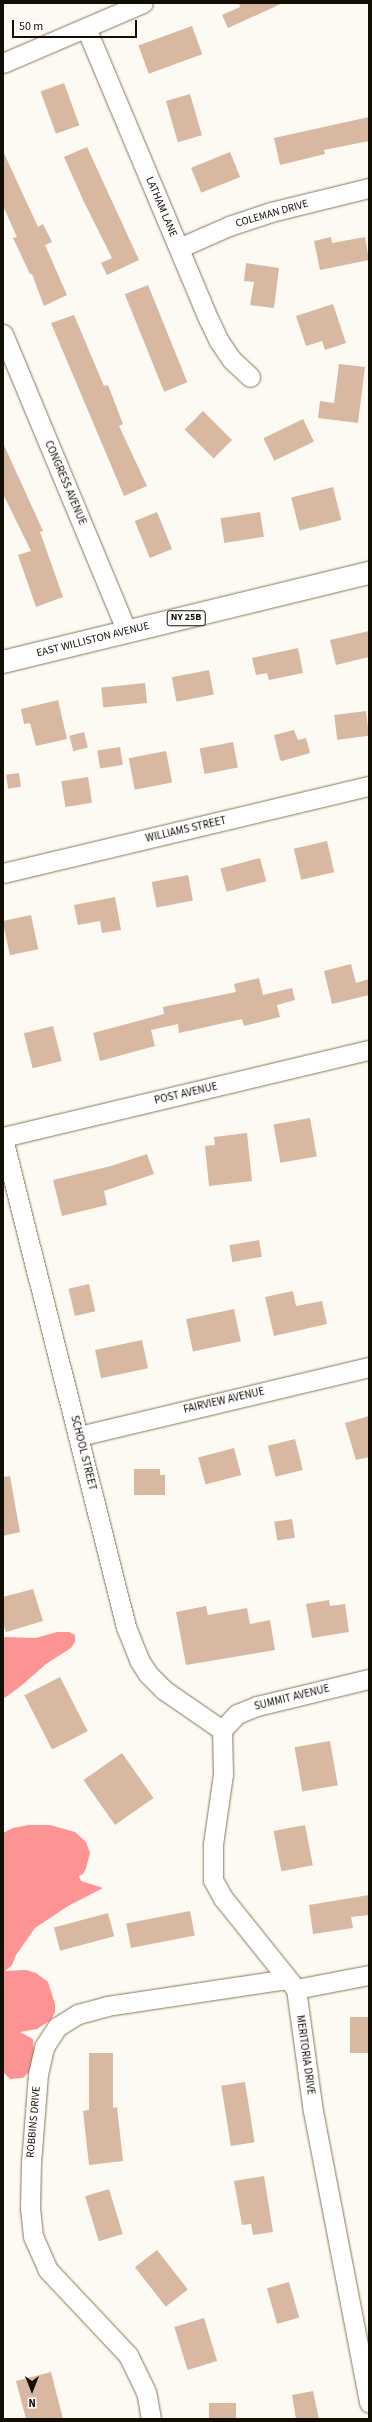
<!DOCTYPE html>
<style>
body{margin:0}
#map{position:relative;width:372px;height:2422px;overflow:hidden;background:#fdfaf3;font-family:"Source Sans 3",sans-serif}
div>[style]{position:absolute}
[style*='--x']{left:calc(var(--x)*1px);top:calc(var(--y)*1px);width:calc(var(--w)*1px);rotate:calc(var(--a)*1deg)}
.forest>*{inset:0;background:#fd9493}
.building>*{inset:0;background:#d9b8a2;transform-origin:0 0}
.roads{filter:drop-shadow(0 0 1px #837757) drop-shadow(0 0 1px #837757)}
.minor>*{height:19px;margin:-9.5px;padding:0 9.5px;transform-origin:9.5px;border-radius:9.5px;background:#fff}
.primary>*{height:22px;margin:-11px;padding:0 11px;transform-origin:11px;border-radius:11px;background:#fff}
span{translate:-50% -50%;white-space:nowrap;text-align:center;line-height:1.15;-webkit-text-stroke:3px #fff;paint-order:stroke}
.shield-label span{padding:1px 3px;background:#fff;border:1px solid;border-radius:3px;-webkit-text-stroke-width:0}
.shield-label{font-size:10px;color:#120e03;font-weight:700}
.street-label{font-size:11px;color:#120e03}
.frame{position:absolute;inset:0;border:4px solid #120e03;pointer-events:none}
.north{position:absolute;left:12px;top:2370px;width:40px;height:40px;-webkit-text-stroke:3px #fff;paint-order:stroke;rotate:180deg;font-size:11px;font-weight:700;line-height:16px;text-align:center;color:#120e03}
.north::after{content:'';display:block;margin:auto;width:14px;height:18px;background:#120e03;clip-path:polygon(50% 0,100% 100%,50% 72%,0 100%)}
.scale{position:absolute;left:12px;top:20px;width:125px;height:18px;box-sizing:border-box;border:2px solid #120e03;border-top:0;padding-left:5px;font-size:12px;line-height:14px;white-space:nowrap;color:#120e03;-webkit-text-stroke:3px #fff;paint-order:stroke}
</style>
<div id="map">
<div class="forest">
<i style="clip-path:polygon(57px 1632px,69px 1632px,75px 1635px,75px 1642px,71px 1648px,46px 1664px,21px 1686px,3px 1699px,3px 1637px,36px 1638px)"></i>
<i style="clip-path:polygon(29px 1825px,50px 1825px,75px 1832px,86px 1842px,90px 1853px,86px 1868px,83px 1874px,79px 1876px,81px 1881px,103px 1888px,68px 1906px,35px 1928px,16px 1955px,12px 1965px,5px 1971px,26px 1970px,36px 1973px,48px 1982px,55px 2004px,55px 2012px,51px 2020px,37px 2029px,20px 2032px,33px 2039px,34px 2057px,31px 2070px,23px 2078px,10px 2079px,3px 2072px,3px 1833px,13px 1828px)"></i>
</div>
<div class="building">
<i style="clip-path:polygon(239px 3px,283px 3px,228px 28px,222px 15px,240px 7px)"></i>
<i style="left:192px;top:26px;width:30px;height:57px;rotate:70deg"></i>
<i style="left:64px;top:83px;width:45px;height:25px;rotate:70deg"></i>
<i style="left:190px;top:94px;width:43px;height:25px;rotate:74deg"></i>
<i style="clip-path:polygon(369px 117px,369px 141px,324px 150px,325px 154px,280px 165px,274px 138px)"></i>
<i style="clip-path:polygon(87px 147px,139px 260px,107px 275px,101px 263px,112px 258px,83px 200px,64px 157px)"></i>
<i style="clip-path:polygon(3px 151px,38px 227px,43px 224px,52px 242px,45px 245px,67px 295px,44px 306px,32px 274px,30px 274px,13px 238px,17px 237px,3px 206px)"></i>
<i style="left:230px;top:152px;width:27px;height:42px;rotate:68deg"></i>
<i style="clip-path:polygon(331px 237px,332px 243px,365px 237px,369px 260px,320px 270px,314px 241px)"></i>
<i style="clip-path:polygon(246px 263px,279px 268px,274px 308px,250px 305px,254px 282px,244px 281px)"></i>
<i style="left:148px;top:285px;width:105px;height:25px;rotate:68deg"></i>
<i style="clip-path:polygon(333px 304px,346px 343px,325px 350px,322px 341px,306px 346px,296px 316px)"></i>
<i style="clip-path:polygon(74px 315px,104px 386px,108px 385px,123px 424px,119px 426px,147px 486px,124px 496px,51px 323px)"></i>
<i style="clip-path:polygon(339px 364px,365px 367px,358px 423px,318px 418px,320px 401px,334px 403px)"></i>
<i style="left:203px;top:411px;width:41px;height:26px;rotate:45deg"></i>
<i style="left:303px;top:419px;width:25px;height:44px;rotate:64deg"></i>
<i style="clip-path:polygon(3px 443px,43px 531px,40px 532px,63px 597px,36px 607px,18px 555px,31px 551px,3px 494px)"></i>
<i style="left:333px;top:487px;width:34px;height:43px;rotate:76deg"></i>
<i style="left:157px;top:512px;width:40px;height:24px;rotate:68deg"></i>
<i style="left:260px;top:512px;width:25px;height:40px;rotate:81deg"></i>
<i style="clip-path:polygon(369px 631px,369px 657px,336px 665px,330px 640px)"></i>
<i style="clip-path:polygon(298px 648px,303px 673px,269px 680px,267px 673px,256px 675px,252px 658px)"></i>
<i style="left:209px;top:670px;width:25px;height:38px;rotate:79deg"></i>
<i style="left:145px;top:683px;width:20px;height:44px;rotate:84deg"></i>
<i style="clip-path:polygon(58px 700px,67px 739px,36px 746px,30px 723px,24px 724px,21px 709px)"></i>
<i style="left:366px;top:711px;width:25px;height:32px;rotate:83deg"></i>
<i style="clip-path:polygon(294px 730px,298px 740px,306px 738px,310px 753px,282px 761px,280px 760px,274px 735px)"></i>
<i style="left:84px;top:732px;width:16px;height:15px;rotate:76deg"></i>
<i style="left:233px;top:742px;width:26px;height:34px;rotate:79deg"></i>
<i style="left:120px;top:747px;width:18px;height:23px;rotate:81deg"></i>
<i style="left:166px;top:751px;width:32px;height:38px;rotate:79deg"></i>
<i style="left:19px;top:773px;width:14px;height:13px;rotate:82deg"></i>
<i style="left:88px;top:777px;width:26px;height:27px;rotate:81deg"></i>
<i style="left:327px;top:841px;width:32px;height:34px;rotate:77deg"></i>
<i style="left:260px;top:858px;width:24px;height:41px;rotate:75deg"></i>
<i style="left:188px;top:875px;width:26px;height:37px;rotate:79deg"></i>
<i style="clip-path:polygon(115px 897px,121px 930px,102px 933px,100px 921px,78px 925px,74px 905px)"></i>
<i style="left:31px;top:915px;width:35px;height:29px;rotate:78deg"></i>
<i style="clip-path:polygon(351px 964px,356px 983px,369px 979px,369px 995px,332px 1004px,324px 971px)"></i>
<i style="clip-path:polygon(259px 978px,263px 995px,292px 988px,295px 1000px,277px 1005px,280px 1017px,244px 1026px,242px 1019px,179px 1033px,178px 1024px,151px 1030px,155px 1046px,100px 1061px,93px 1033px,164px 1014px,163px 1007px,236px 992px,234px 984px)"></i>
<i style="left:53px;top:1026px;width:36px;height:30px;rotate:76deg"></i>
<i style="left:310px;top:1118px;width:39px;height:37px;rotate:80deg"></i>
<i style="clip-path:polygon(247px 1133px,252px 1181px,209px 1186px,205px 1146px,215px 1145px,214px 1137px)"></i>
<i style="clip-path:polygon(147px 1154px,154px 1174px,104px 1191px,107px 1205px,62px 1216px,53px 1180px,111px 1166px)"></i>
<i style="left:259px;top:1240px;width:17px;height:30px;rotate:80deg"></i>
<i style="left:89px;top:1284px;width:28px;height:21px;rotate:77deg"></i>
<i style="clip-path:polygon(293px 1291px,296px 1306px,322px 1301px,327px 1324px,274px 1336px,265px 1297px)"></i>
<i style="left:234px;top:1309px;width:33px;height:49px;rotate:78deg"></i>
<i style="left:142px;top:1340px;width:29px;height:48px;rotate:78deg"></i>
<i style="clip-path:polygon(369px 1416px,369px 1457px,356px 1460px,345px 1423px)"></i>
<i style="left:295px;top:1439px;width:32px;height:28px;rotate:76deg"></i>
<i style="left:234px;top:1448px;width:28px;height:37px;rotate:75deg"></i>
<i style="clip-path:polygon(134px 1469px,160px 1469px,160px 1475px,165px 1475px,165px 1495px,134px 1495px)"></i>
<i style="clip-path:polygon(10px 1476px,20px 1532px,3px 1536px,3px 1477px)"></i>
<i style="left:292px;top:1519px;width:19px;height:18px;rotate:81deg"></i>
<i style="clip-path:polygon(33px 1589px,43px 1621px,6px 1632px,3px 1624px,3px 1597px)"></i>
<i style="clip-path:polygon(329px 1600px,330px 1606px,345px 1604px,349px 1632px,312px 1638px,306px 1604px)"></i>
<i style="clip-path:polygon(206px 1606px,208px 1615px,247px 1608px,250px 1624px,270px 1620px,275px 1650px,186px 1665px,176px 1612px)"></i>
<i style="left:60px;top:1677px;width:61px;height:40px;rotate:63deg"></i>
<i style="left:330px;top:1741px;width:45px;height:36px;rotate:80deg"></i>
<i style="left:122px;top:1753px;width:55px;height:47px;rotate:55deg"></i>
<i style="left:305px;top:1825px;width:41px;height:32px;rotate:79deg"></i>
<i style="clip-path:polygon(369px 1895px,369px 1915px,351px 1917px,353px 1928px,313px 1934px,309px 1905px)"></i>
<i style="left:190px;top:1911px;width:25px;height:65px;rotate:79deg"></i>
<i style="left:108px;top:1913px;width:24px;height:56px;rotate:75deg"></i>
<i style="left:369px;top:2017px;width:36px;height:19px;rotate:90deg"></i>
<i style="clip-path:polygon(89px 2053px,113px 2053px,113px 2108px,117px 2107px,123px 2161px,89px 2165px,83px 2111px,89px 2110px)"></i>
<i style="left:245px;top:2082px;width:61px;height:24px;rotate:81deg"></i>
<i style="clip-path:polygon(264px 2176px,273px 2232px,253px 2235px,251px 2224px,242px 2225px,234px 2181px)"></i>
<i style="left:109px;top:2189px;width:47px;height:25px;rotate:73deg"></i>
<i style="left:157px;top:2250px;width:50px;height:28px;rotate:52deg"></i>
<i style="left:289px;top:2282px;width:37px;height:23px;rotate:74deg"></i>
<i style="left:204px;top:2318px;width:45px;height:31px;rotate:73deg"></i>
<i style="clip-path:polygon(51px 2372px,63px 2419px,26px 2419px,16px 2381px)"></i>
<i style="clip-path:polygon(313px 2391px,319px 2419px,296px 2419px,292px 2395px)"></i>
<i style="left:209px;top:2403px;width:27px;height:16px"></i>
</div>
<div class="roads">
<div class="minor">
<i style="--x:86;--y:28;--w:317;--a:67.2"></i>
<i style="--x:209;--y:320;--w:23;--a:65"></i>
<i style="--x:219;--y:341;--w:22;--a:56"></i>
<i style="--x:231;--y:359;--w:26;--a:43"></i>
<i style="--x:3;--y:63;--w:152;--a:-23.2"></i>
<i style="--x:179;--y:248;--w:55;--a:-23.7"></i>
<i style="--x:229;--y:226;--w:44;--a:-18.4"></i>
<i style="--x:271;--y:212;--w:101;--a:-13.8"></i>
<i style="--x:3;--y:334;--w:323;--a:67.4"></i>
<i style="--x:3;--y:873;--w:376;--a:-13.4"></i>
<i style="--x:3;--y:1137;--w:376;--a:-13.4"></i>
<i style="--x:3;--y:1139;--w:503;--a:75.85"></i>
<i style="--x:126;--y:1627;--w:35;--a:68"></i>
<i style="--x:139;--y:1660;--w:17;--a:57"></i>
<i style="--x:148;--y:1674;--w:23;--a:45"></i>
<i style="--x:164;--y:1690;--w:70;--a:34.6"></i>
<i style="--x:79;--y:1436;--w:298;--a:-13.4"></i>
<i style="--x:222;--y:1730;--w:44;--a:88.7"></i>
<i style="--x:223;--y:1774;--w:71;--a:98.1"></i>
<i style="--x:213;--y:1844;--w:36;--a:90"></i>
<i style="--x:213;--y:1880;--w:21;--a:61"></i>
<i style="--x:223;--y:1898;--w:117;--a:51.3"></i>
<i style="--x:296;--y:1989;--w:123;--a:82.1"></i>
<i style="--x:313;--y:2111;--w:297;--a:79.1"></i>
<i style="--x:222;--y:1730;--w:22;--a:-47"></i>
<i style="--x:237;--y:1714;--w:22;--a:-22"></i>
<i style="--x:257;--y:1706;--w:115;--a:-13.6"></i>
<i style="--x:296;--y:1989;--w:74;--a:-10.9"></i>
<i style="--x:151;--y:2419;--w:27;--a:-100"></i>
<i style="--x:146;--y:2392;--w:41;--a:-115.9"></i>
<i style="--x:128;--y:2355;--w:117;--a:-133.3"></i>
<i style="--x:48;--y:2270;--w:37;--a:-114"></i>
<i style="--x:33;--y:2236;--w:27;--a:-96"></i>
<i style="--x:30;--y:2209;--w:46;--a:-88.8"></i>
<i style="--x:31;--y:2163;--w:89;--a:-85.5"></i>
<i style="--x:38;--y:2074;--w:28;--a:-77"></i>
<i style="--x:44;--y:2047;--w:24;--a:-57"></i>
<i style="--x:57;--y:2027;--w:25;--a:-32"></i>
<i style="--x:78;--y:2014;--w:30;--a:-15"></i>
<i style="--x:107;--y:2006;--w:182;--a:-8.5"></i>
</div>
<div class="primary">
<i style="--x:3;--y:662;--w:377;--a:-13.7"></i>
</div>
</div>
<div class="shield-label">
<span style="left:186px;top:618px">NY 25B</span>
</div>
<div class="street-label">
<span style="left:161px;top:207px;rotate:67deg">LATHAM LANE</span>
<span style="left:272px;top:214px;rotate:-16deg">COLEMAN DRIVE</span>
<span style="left:65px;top:483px;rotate:67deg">CONGRESS AVENUE</span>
<span style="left:93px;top:640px;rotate:-14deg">EAST WILLISTON AVENUE</span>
<span style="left:186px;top:830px;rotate:-13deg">WILLIAMS STREET</span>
<span style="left:186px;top:1094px;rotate:-13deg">POST AVENUE</span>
<span style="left:224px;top:1401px;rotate:-13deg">FAIRVIEW AVENUE</span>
<span style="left:83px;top:1453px;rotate:76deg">SCHOOL STREET</span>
<span style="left:292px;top:1698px;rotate:-14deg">SUMMIT AVENUE</span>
<span style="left:305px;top:2055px;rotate:82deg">MERITORIA DRIVE</span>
<span style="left:34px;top:2122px;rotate:-85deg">ROBBINS DRIVE</span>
</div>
<div class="frame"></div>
<div class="north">N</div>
<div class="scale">50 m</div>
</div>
